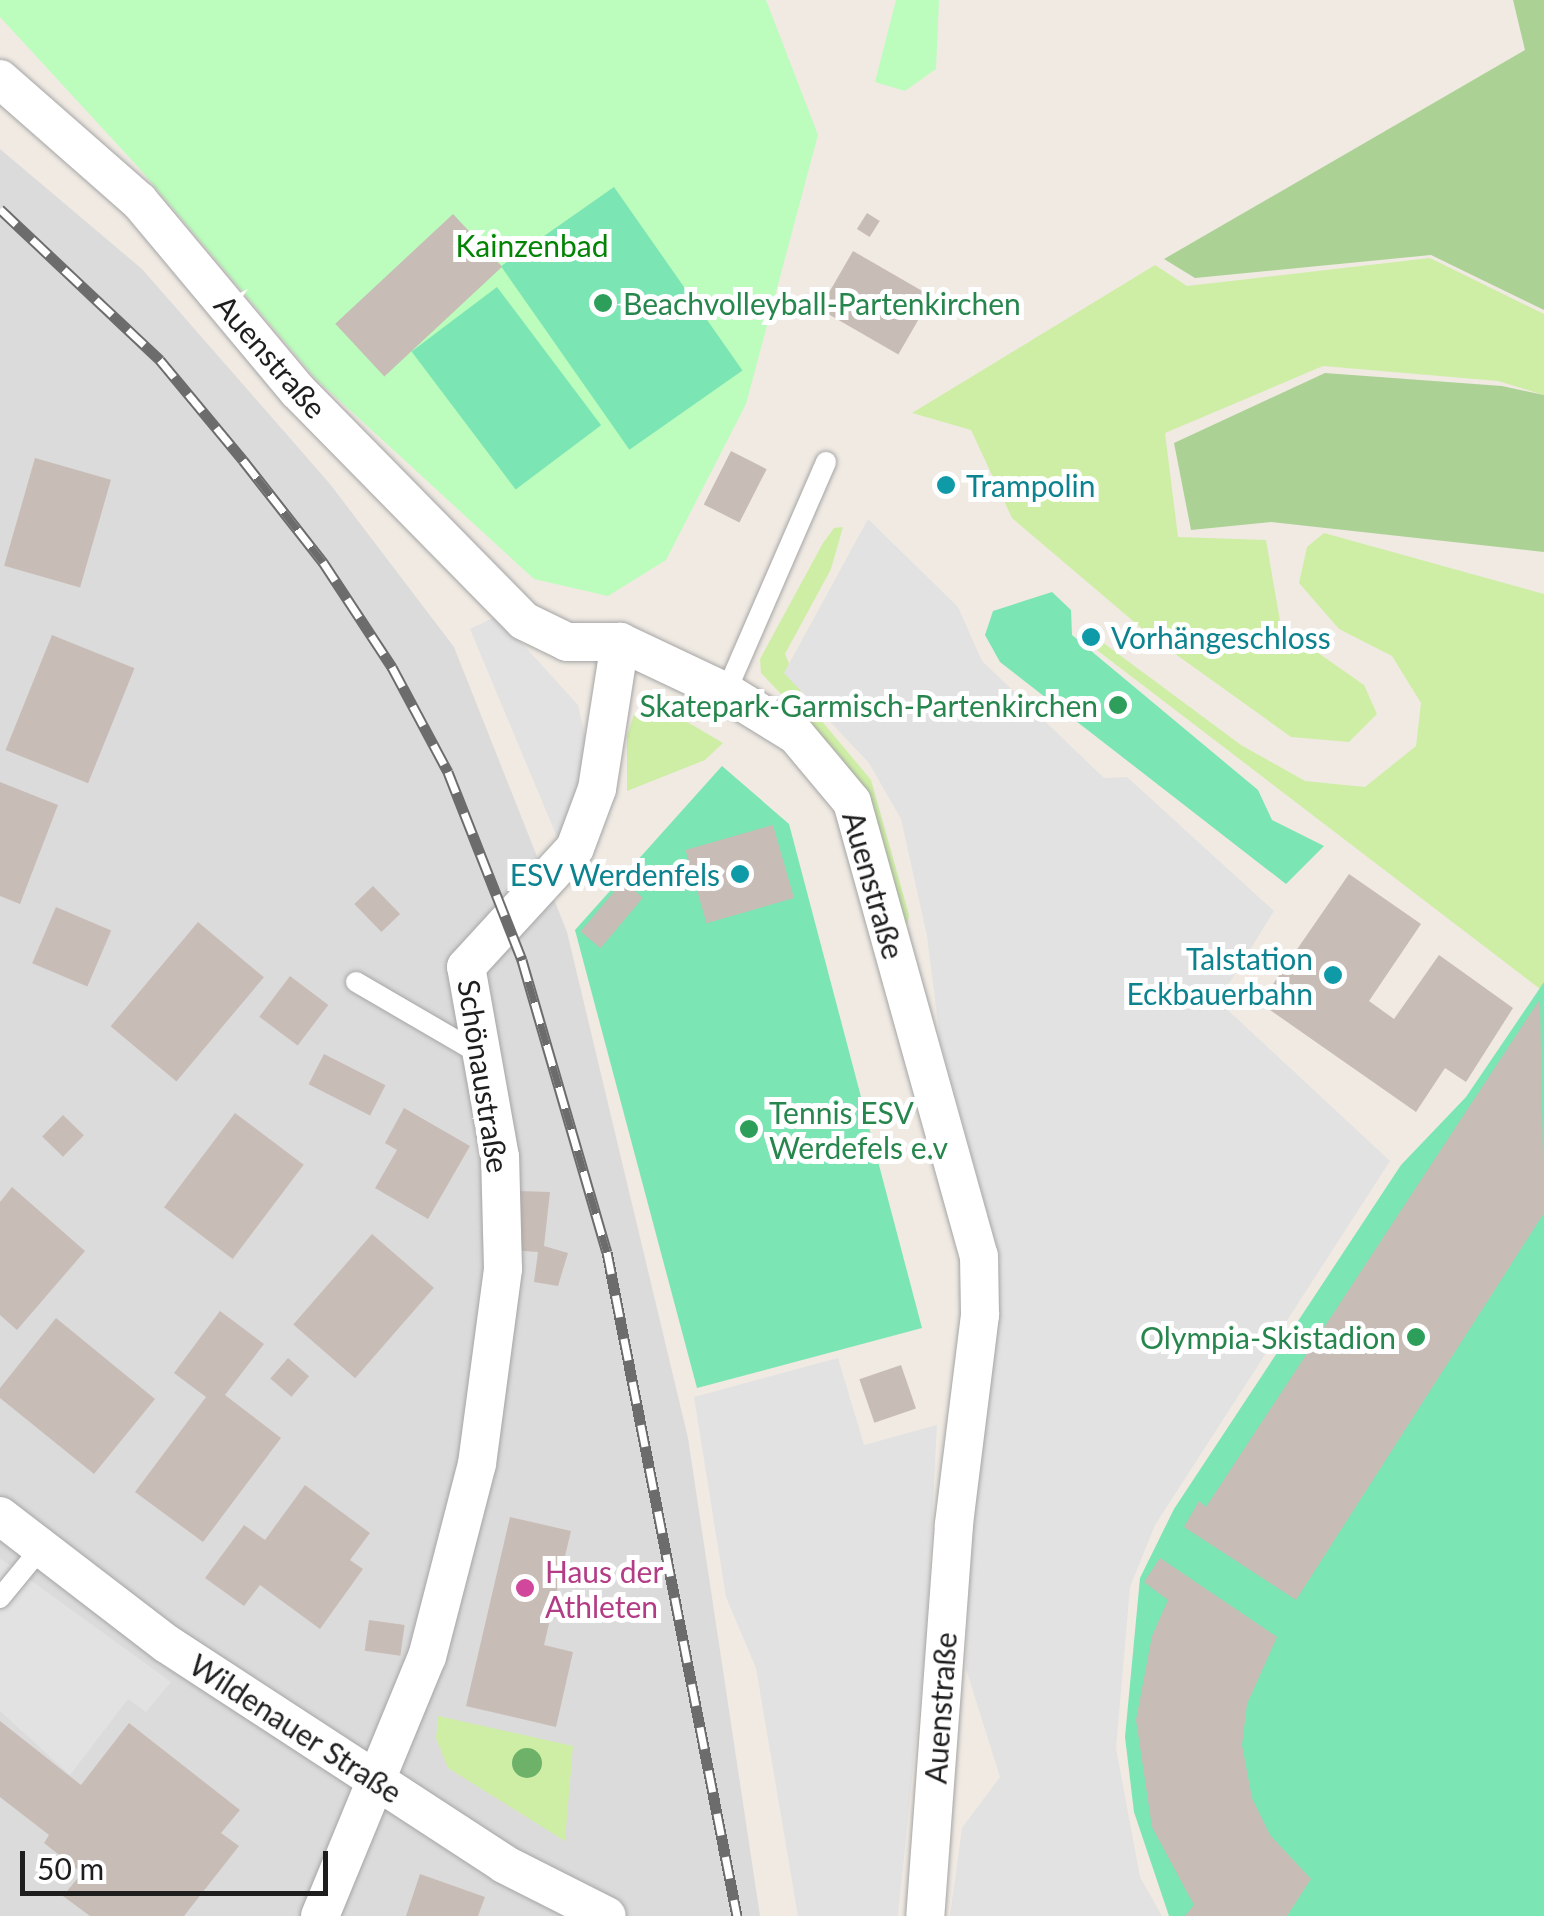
<!DOCTYPE html>
<meta charset="utf-8">
<style>
body{margin:0}
#map{position:relative;width:1544px;height:1916px;overflow:hidden;background:#f0eae3;font-family:Lato,sans-serif}
div>[style]{position:absolute}
[style*='--x']{left:calc(var(--x)*1px);top:calc(var(--y)*1px);width:calc(var(--w)*1px);rotate:calc(var(--a)*1deg)}
.residential>*{inset:0;background:#dcdbdb}
.grass>*{inset:0;background:#ceeea5}
.forest>*{inset:0;background:#abd294}
.park>*{inset:0;background:#bcfdbd}
.pitch>*{inset:0;background:#7be5b4;transform-origin:0 0}
.parking>*{inset:0;background:#e2e2e2}
.building>*{inset:0;background:#c8bcb6;transform-origin:0 0}
.roads{filter:drop-shadow(0 0 2px #a5a5a5) drop-shadow(0 0 2px #a5a5a5)}
.lane>*{height:20px;margin:-10px;padding:0 10px;transform-origin:10px;border-radius:10px;background:#fff}
.street>*{height:38px;margin:-19px;padding:0 19px;transform-origin:19px;border-radius:19px;background:#fff}
.rail>*{height:11px;margin-top:-5.5px;transform-origin:0;background:repeating-linear-gradient(90deg,#fff 0 22px,#6c6c6c 0 44px);box-sizing:border-box;border-block:2px solid #6c6c6c}
.trees>*{width:30px;height:30px;margin:-15px;border-radius:50%;background:#6eb269}
.dots>*{width:28px;height:28px;translate:-50% -50%;box-sizing:border-box;border:5px solid #fff;border-radius:50%}
span{translate:-50% -50%;white-space:nowrap;text-align:center;line-height:1.15;-webkit-text-stroke:10px #fff;paint-order:stroke}
.park-label{font-size:30px;color:#048405}
.leisure-label{font-size:30px;color:#27864d}
.left{translate:0 -50%;text-align:left}
.right{translate:-100% -50%;text-align:right}
.street-label{font-size:30px;color:#1e1e1e}
.culture-label{font-size:30px;color:#0d838f}
.hotel-label{font-size:30px;color:#b23c85}
.scale{position:absolute;left:20px;top:1851px;width:308px;height:45px;box-sizing:border-box;border:5px solid #1e1e1e;border-top:0;padding-left:12px;font-size:30px;line-height:35px;white-space:nowrap;color:#1e1e1e;-webkit-text-stroke:8px #fff;paint-order:stroke}
</style>
<div id="map">
<div class="residential">
<i style="clip-path:polygon(0 149px,142px 269px,330px 484px,454px 647px,567px 932px,688px 1438px,760px 1916px,0 1916px)"></i>
</div>
<div class="grass">
<i style="clip-path:polygon(1430px 258px,1544px 314px,1544px 395px,1498px 381px,1323px 366px,1165px 433px,1178px 537px,1266px 540px,1281px 627px,1364px 685px,1377px 714px,1349px 742px,1291px 737px,1153px 638px,1012px 518px,971px 430px,912px 413px,1155px 265px,1187px 286px)"></i>
<i style="clip-path:polygon(843px 527px,831px 569px,785px 654px,805px 701px,871px 780px,909px 915px,906px 931px,866px 793px,840px 756px,761px 673px,760px 659px,823px 543px,834px 528px)"></i>
<i style="clip-path:polygon(1324px 533px,1544px 594px,1544px 992px,1085px 641px,1090px 633px,1241px 745px,1305px 781px,1365px 787px,1416px 746px,1421px 703px,1392px 656px,1339px 629px,1299px 583px,1307px 547px)"></i>
<i style="clip-path:polygon(646px 708px,667px 710px,723px 743px,705px 760px,627px 791px,627px 736px,634px 714px)"></i>
<i style="clip-path:polygon(438px 1716px,573px 1746px,565px 1841px,448px 1768px,436px 1738px)"></i>
</div>
<div class="forest">
<i style="clip-path:polygon(1513px 0,1544px 0,1544px 310px,1431px 255px,1195px 278px,1164px 259px,1525px 50px)"></i>
<i style="clip-path:polygon(1325px 373px,1502px 386px,1544px 395px,1544px 552px,1271px 522px,1191px 530px,1174px 443px)"></i>
</div>
<div class="park">
<i style="clip-path:polygon(0 0,766px 0,818px 135px,746px 404px,666px 560px,608px 596px,534px 579px,316px 379px,139px 168px,0 17px)"></i>
<i style="clip-path:polygon(896px 0,939px 0,936px 69px,905px 91px,875px 82px)"></i>
</div>
<div class="pitch">
<i style="left:614px;top:187px;width:224px;height:138px;rotate:55deg"></i>
<i style="left:497px;top:287px;width:173px;height:107px;rotate:53deg"></i>
<i style="clip-path:polygon(1052px 592px,1071px 610px,1072px 635px,1258px 790px,1272px 820px,1324px 846px,1286px 884px,1000px 662px,985px 635px,993px 611px)"></i>
<i style="clip-path:polygon(722px 766px,789px 824px,922px 1328px,697px 1388px,575px 930px)"></i>
<i style="clip-path:polygon(1544px 982px,1544px 1916px,1169px 1916px,1134px 1812px,1125px 1737px,1140px 1578px,1174px 1509px,1401px 1165px,1466px 1097px)"></i>
</div>
<div class="parking">
<i style="clip-path:polygon(868px 519px,958px 607px,982px 661px,1104px 778px,1127px 777px,1274px 911px,1218px 1001px,1390px 1161px,1155px 1525px,1130px 1587px,1116px 1748px,1140px 1877px,1162px 1916px,950px 1916px,962px 1828px,1000px 1777px,966px 1669px,969px 1571px,1000px 1258px,940px 1040px,927px 936px,901px 819px,869px 763px,784px 673px)"></i>
<i style="clip-path:polygon(497px 616px,578px 705px,591px 763px,576px 821px,557px 837px,470px 629px)"></i>
<i style="clip-path:polygon(838px 1358px,864px 1445px,937px 1425px,926px 1641px,898px 1916px,798px 1916px,756px 1668px,726px 1597px,694px 1397px)"></i>
<i style="clip-path:polygon(0 1558px,171px 1682px,146px 1712px,128px 1699px,70px 1775px,0 1711px)"></i>
</div>
<div class="building">
<i style="left:867px;top:213px;width:15px;height:19px;rotate:32deg"></i>
<i style="left:453px;top:214px;width:72px;height:161px;rotate:47deg"></i>
<i style="left:853px;top:251px;width:91px;height:67px;rotate:30deg"></i>
<i style="left:731px;top:451px;width:40px;height:60px;rotate:27deg"></i>
<i style="left:35px;top:458px;width:79px;height:112px;rotate:16deg"></i>
<i style="left:52px;top:635px;width:89px;height:124px;rotate:22deg"></i>
<i style="clip-path:polygon(0 782px,58px 805px,20px 904px,0 896px)"></i>
<i style="left:773px;top:825px;width:76px;height:91px;rotate:74deg"></i>
<i style="clip-path:polygon(1349px 874px,1421px 924px,1369px 1001px,1394px 1019px,1439px 955px,1513px 1008px,1466px 1082px,1445px 1068px,1416px 1112px,1260px 1003px)"></i>
<i style="left:623px;top:881px;width:26px;height:66px;rotate:40deg"></i>
<i style="left:373px;top:886px;width:39px;height:26px;rotate:46deg"></i>
<i style="left:56px;top:907px;width:60px;height:61px;rotate:23deg"></i>
<i style="left:198px;top:922px;width:86px;height:136px;rotate:40deg"></i>
<i style="left:290px;top:976px;width:48px;height:51px;rotate:37deg"></i>
<i style="clip-path:polygon(1540px 999px,1544px 1213px,1296px 1600px,1184px 1527px,1199px 1501px,1206px 1507px)"></i>
<i style="left:324px;top:1054px;width:69px;height:34px;rotate:27deg"></i>
<i style="clip-path:polygon(404px 1108px,470px 1146px,428px 1219px,375px 1188px,397px 1150px,385px 1143px)"></i>
<i style="left:235px;top:1113px;width:86px;height:118px;rotate:37deg"></i>
<i style="left:63px;top:1115px;width:29px;height:30px;rotate:44deg"></i>
<i style="clip-path:polygon(12px 1187px,85px 1251px,17px 1330px,0 1315px,0 1202px)"></i>
<i style="clip-path:polygon(519px 1191px,550px 1192px,544px 1246px,568px 1253px,558px 1286px,534px 1282px,538px 1252px,510px 1250px)"></i>
<i style="left:372px;top:1234px;width:82px;height:120px;rotate:41deg"></i>
<i style="clip-path:polygon(220px 1311px,264px 1344px,225px 1395px,281px 1438px,203px 1542px,135px 1492px,206px 1397px,174px 1373px)"></i>
<i style="clip-path:polygon(56px 1318px,155px 1399px,94px 1474px,0 1398px,0 1388px)"></i>
<i style="left:288px;top:1358px;width:28px;height:27px;rotate:41deg"></i>
<i style="left:901px;top:1365px;width:46px;height:44px;rotate:71deg"></i>
<i style="clip-path:polygon(305px 1485px,370px 1533px,350px 1560px,363px 1569px,320px 1629px,260px 1585px,244px 1606px,205px 1578px,244px 1525px,265px 1540px)"></i>
<i style="clip-path:polygon(510px 1517px,571px 1531px,544px 1645px,573px 1652px,556px 1727px,466px 1706px)"></i>
<i style="clip-path:polygon(1160px 1558px,1277px 1637px,1247px 1704px,1242px 1745px,1252px 1798px,1270px 1835px,1311px 1879px,1287px 1916px,1185px 1916px,1194px 1905px,1152px 1827px,1136px 1720px,1152px 1636px,1168px 1600px,1144px 1582px)"></i>
<i style="left:369px;top:1620px;width:36px;height:31px;rotate:8deg"></i>
<i style="clip-path:polygon(0 1721px,81px 1785px,129px 1723px,240px 1810px,221px 1833px,239px 1846px,184px 1916px,90px 1916px,63px 1896px,82px 1873px,44px 1843px,49px 1835px,0 1797px)"></i>
<i style="clip-path:polygon(420px 1874px,485px 1897px,478px 1916px,406px 1916px)"></i>
</div>
<div class="roads">
<div class="lane">
<i style="--x:726;--y:692;--w:251;--a:-66.5"></i>
<i style="--x:356;--y:982;--w:141;--a:30.2"></i>
<i style="--x:0;--y:1598;--w:65;--a:-50.6"></i>
</div>
<div class="street">
<i style="--x:0;--y:79;--w:185;--a:41.3"></i>
<i style="--x:139;--y:201;--w:248;--a:50.1"></i>
<i style="--x:298;--y:391;--w:322;--a:45.5"></i>
<i style="--x:524;--y:621;--w:48;--a:26"></i>
<i style="--x:567;--y:642;--w:53;--a:0"></i>
<i style="--x:620;--y:642;--w:117;--a:25.3"></i>
<i style="--x:726;--y:692;--w:82;--a:31.6"></i>
<i style="--x:796;--y:735;--w:87;--a:50.1"></i>
<i style="--x:852;--y:802;--w:471;--a:74.4"></i>
<i style="--x:979;--y:1256;--w:59;--a:89"></i>
<i style="--x:980;--y:1315;--w:212;--a:97.1"></i>
<i style="--x:954;--y:1525;--w:392;--a:94.2"></i>
<i style="--x:0;--y:1516;--w:210;--a:37.5"></i>
<i style="--x:167;--y:1644;--w:402;--a:33.1"></i>
<i style="--x:504;--y:1864;--w:115;--a:26.8"></i>
<i style="--x:320;--y:1916;--w:280;--a:-67.6"></i>
<i style="--x:427;--y:1657;--w:199;--a:-75.5"></i>
<i style="--x:477;--y:1464;--w:197;--a:-82.4"></i>
<i style="--x:503;--y:1269;--w:112;--a:-91.5"></i>
<i style="--x:500;--y:1157;--w:193;--a:-100.1"></i>
<i style="--x:466;--y:967;--w:161;--a:-47.5"></i>
<i style="--x:575;--y:848;--w:63;--a:-69.6"></i>
<i style="--x:597;--y:789;--w:149;--a:-81.1"></i>
</div>
</div>
<div class="rail">
<i style="--x:0;--y:209;--w:220;--a:43.3"></i>
<i style="--x:160;--y:360;--w:130;--a:50.3"></i>
<i style="--x:243;--y:460;--w:130;--a:51.9"></i>
<i style="--x:323;--y:562;--w:126;--a:56.7"></i>
<i style="--x:392;--y:667;--w:119;--a:61.9"></i>
<i style="--x:448;--y:772;--w:202;--a:68.5"></i>
<i style="--x:522;--y:960;--w:304;--a:73.8"></i>
<i style="--x:607;--y:1252;--w:677;--a:78.92"></i>
</div>
<div class="trees">
<i style="left:527px;top:1763px"></i>
</div>
<div class="dots">
<i style="left:603px;top:303px;background:#2e9e5b"></i>
<i style="left:946px;top:485px;background:#0f9aa8"></i>
<i style="left:1091px;top:637px;background:#0f9aa8"></i>
<i style="left:1118px;top:705px;background:#2e9e5b"></i>
<i style="left:740px;top:874px;background:#0f9aa8"></i>
<i style="left:1333px;top:975px;background:#0f9aa8"></i>
<i style="left:749px;top:1129px;background:#2e9e5b"></i>
<i style="left:1416px;top:1337px;background:#2e9e5b"></i>
<i style="left:525px;top:1588px;background:#d1479c"></i>
</div>
<div class="park-label">
<span style="left:532px;top:245px">Kainzenbad</span>
</div>
<div class="leisure-label">
<span class="left" style="left:623px;top:303px">Beachvolleyball-Partenkirchen</span>
<span class="right" style="left:1098px;top:705px">Skatepark-Garmisch-Partenkirchen</span>
<span class="left" style="left:769px;top:1129px">Tennis ESV<br>Werdefels e.v</span>
<span class="right" style="left:1396px;top:1337px">Olympia-Skistadion</span>
</div>
<div class="street-label">
<span style="left:271px;top:356px;rotate:49deg">Auenstraße</span>
<span style="left:874px;top:885px;rotate:74deg">Auenstraße</span>
<span style="left:484px;top:1076px;rotate:81deg">Schönaustraße</span>
<span style="left:940px;top:1708px;rotate:-86deg">Auenstraße</span>
<span style="left:296px;top:1728px;rotate:33deg">Wildenauer Straße</span>
</div>
<div class="culture-label">
<span class="left" style="left:966px;top:485px">Trampolin</span>
<span class="left" style="left:1111px;top:637px">Vorhängeschloss</span>
<span class="right" style="left:720px;top:874px">ESV Werdenfels</span>
<span class="right" style="left:1313px;top:975px">Talstation<br>Eckbauerbahn</span>
</div>
<div class="hotel-label">
<span class="left" style="left:545px;top:1588px">Haus der<br>Athleten</span>
</div>
<div class="scale">50 m</div>
</div>
